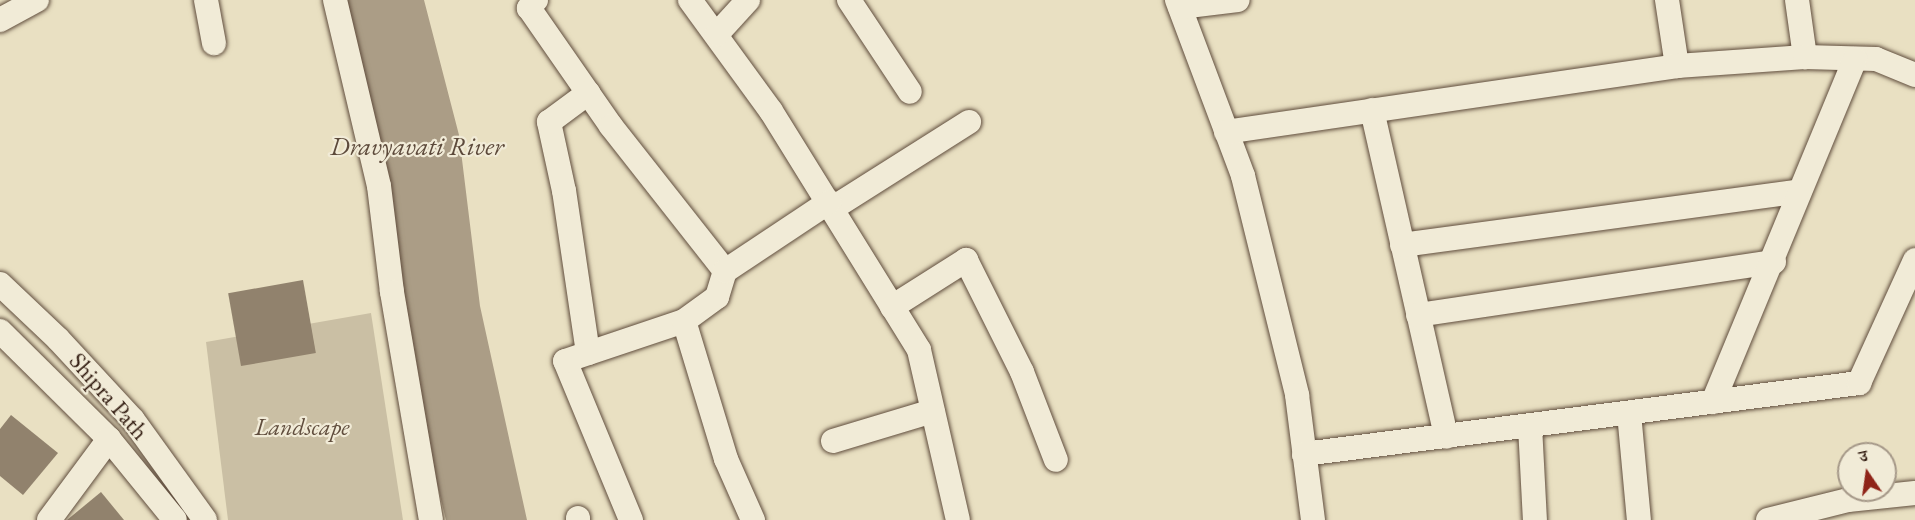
<!DOCTYPE html>
<meta charset="utf-8">
<style>
body{margin:0}
#map{position:relative;width:1915px;height:520px;overflow:hidden;background:#e9e0c2;font-family:"EB Garamond","Noto Serif Devanagari",serif}
div>[style]{position:absolute}
[style*='--x']{left:calc(var(--x)*1px);top:calc(var(--y)*1px);width:calc(var(--w)*1px);rotate:calc(var(--a)*1deg)}
.green>*{inset:0;background:#cabfa4}
.water>*{inset:0;background:#ab9d86}
.building>*{inset:0;background:#91826d;transform-origin:0 0}
.roads{filter:drop-shadow(0 0 2px #604d3d) drop-shadow(0 0 2px #604d3d)}
.minor>*{height:24px;margin:-12px;padding:0 12px;transform-origin:12px;border-radius:12px;background:#f1ebd7}
span{translate:-50% -50%;white-space:nowrap;text-align:center;line-height:1.15;-webkit-text-stroke:4.5px #f1ebd7;paint-order:stroke}
.street-label{font-size:24px;color:#321c11}
.park-label{font-size:24px;color:#604d3d;font-style:italic}
.water-label{font-size:26px;color:#5c493a;font-style:italic}
.north{position:absolute;left:1837px;top:442px;width:60px;height:60px;box-sizing:border-box;background:#f1ebd7;border:2px solid #a59888;border-radius:50%;rotate:347deg;font-size:16px;font-weight:700;line-height:24px;text-align:center;color:#321c11}
.north::after{content:'';display:block;margin:auto;width:21px;height:27px;background:#8f2418;clip-path:polygon(50% 0,100% 100%,50% 72%,0 100%)}
</style>
<div id="map">
<div class="green">
<i style="clip-path:polygon(371px 313px,403px 520px,228px 520px,206px 342px)"></i>
</div>
<div class="water">
<i style="clip-path:polygon(337px 0,424px 0,459px 135px,480px 306px,527px 520px,446px 520px,408px 367px)"></i>
</div>
<div class="building">
<i style="left:303px;top:280px;width:74px;height:76px;rotate:80deg"></i>
<i style="clip-path:polygon(11px 415px,58px 453px,23px 495px,0 476px,0 429px)"></i>
<i style="clip-path:polygon(101px 492px,124px 520px,67px 520px)"></i>
</div>
<div class="roads">
<div class="minor">
<i style="--x:206;--y:0;--w:44;--a:79.5"></i>
<i style="--x:335;--y:0;--w:191;--a:76.7"></i>
<i style="--x:379;--y:186;--w:107;--a:83"></i>
<i style="--x:392;--y:292;--w:231;--a:80.3"></i>
<i style="--x:536;--y:0;--w:11;--a:131"></i>
<i style="--x:529;--y:8;--w:144;--a:55.2"></i>
<i style="--x:611;--y:126;--w:184;--a:51.8"></i>
<i style="--x:690;--y:0;--w:137;--a:53.9"></i>
<i style="--x:771;--y:111;--w:281;--a:58.2"></i>
<i style="--x:919;--y:350;--w:174;--a:77.1"></i>
<i style="--x:849;--y:0;--w:110;--a:56.5"></i>
<i style="--x:1177;--y:0;--w:188;--a:69.4"></i>
<i style="--x:1243;--y:176;--w:226;--a:76.1"></i>
<i style="--x:1297;--y:395;--w:126;--a:82.7"></i>
<i style="--x:1667;--y:0;--w:67;--a:81.4"></i>
<i style="--x:1797;--y:0;--w:58;--a:82"></i>
<i style="--x:1180;--y:7;--w:58;--a:-6.9"></i>
<i style="--x:0;--y:20;--w:42;--a:-28.4"></i>
<i style="--x:717;--y:34;--w:46;--a:-47.6"></i>
<i style="--x:1372;--y:110;--w:335;--a:77.2"></i>
<i style="--x:1226;--y:132;--w:456;--a:-8.3"></i>
<i style="--x:1677;--y:66;--w:128;--a:-4"></i>
<i style="--x:1805;--y:57;--w:71;--a:1.6"></i>
<i style="--x:1876;--y:59;--w:42;--a:22.3"></i>
<i style="--x:833;--y:208;--w:161;--a:-32.3"></i>
<i style="--x:1402;--y:245;--w:401;--a:-7.7"></i>
<i style="--x:0;--y:284;--w:80;--a:43.5"></i>
<i style="--x:58;--y:339;--w:110;--a:47.2"></i>
<i style="--x:133;--y:420;--w:123;--a:54.2"></i>
<i style="--x:892;--y:307;--w:88;--a:-32.4"></i>
<i style="--x:966;--y:260;--w:125;--a:63.4"></i>
<i style="--x:1022;--y:372;--w:94;--a:68.9"></i>
<i style="--x:1418;--y:315;--w:360;--a:-8.5"></i>
<i style="--x:0;--y:331;--w:153;--a:44.7"></i>
<i style="--x:109;--y:439;--w:104;--a:50.8"></i>
<i style="--x:588;--y:353;--w:164;--a:-98.4"></i>
<i style="--x:564;--y:191;--w:71;--a:-102.3"></i>
<i style="--x:549;--y:122;--w:49;--a:-36.6"></i>
<i style="--x:1713;--y:402;--w:371;--a:-67.5"></i>
<i style="--x:1629;--y:413;--w:107;--a:84.7"></i>
<i style="--x:1530;--y:426;--w:94;--a:87"></i>
<i style="--x:833;--y:441;--w:104;--a:-16.7"></i>
<i style="--x:1304;--y:454;--w:560;--a:-7.29"></i>
<i style="--x:1859;--y:383;--w:135;--a:-65.5"></i>
<i style="--x:578;--y:518;--w:2;--a:90"></i>
<i style="--x:49;--y:520;--w:101;--a:-53.5"></i>
<i style="--x:631;--y:520;--w:172;--a:-112.5"></i>
<i style="--x:565;--y:361;--w:126;--a:-18.6"></i>
<i style="--x:753;--y:520;--w:67;--a:-113.9"></i>
<i style="--x:726;--y:459;--w:144;--a:-106.9"></i>
<i style="--x:684;--y:321;--w:41;--a:-36"></i>
<i style="--x:717;--y:297;--w:27;--a:-73"></i>
<i style="--x:725;--y:271;--w:125;--a:-33.6"></i>
<i style="--x:1768;--y:520;--w:82;--a:-14"></i>
<i style="--x:1848;--y:500;--w:67;--a:-6"></i>
</div>
</div>
<div class="street-label">
<span style="left:109px;top:396px;rotate:49deg">Shipra Path</span>
</div>
<div class="park-label">
<span style="left:302px;top:427px">Landscape</span>
</div>
<div class="water-label">
<span style="left:417px;top:147px">Dravyavati River</span>
</div>
<div class="north">उ</div>
</div>
